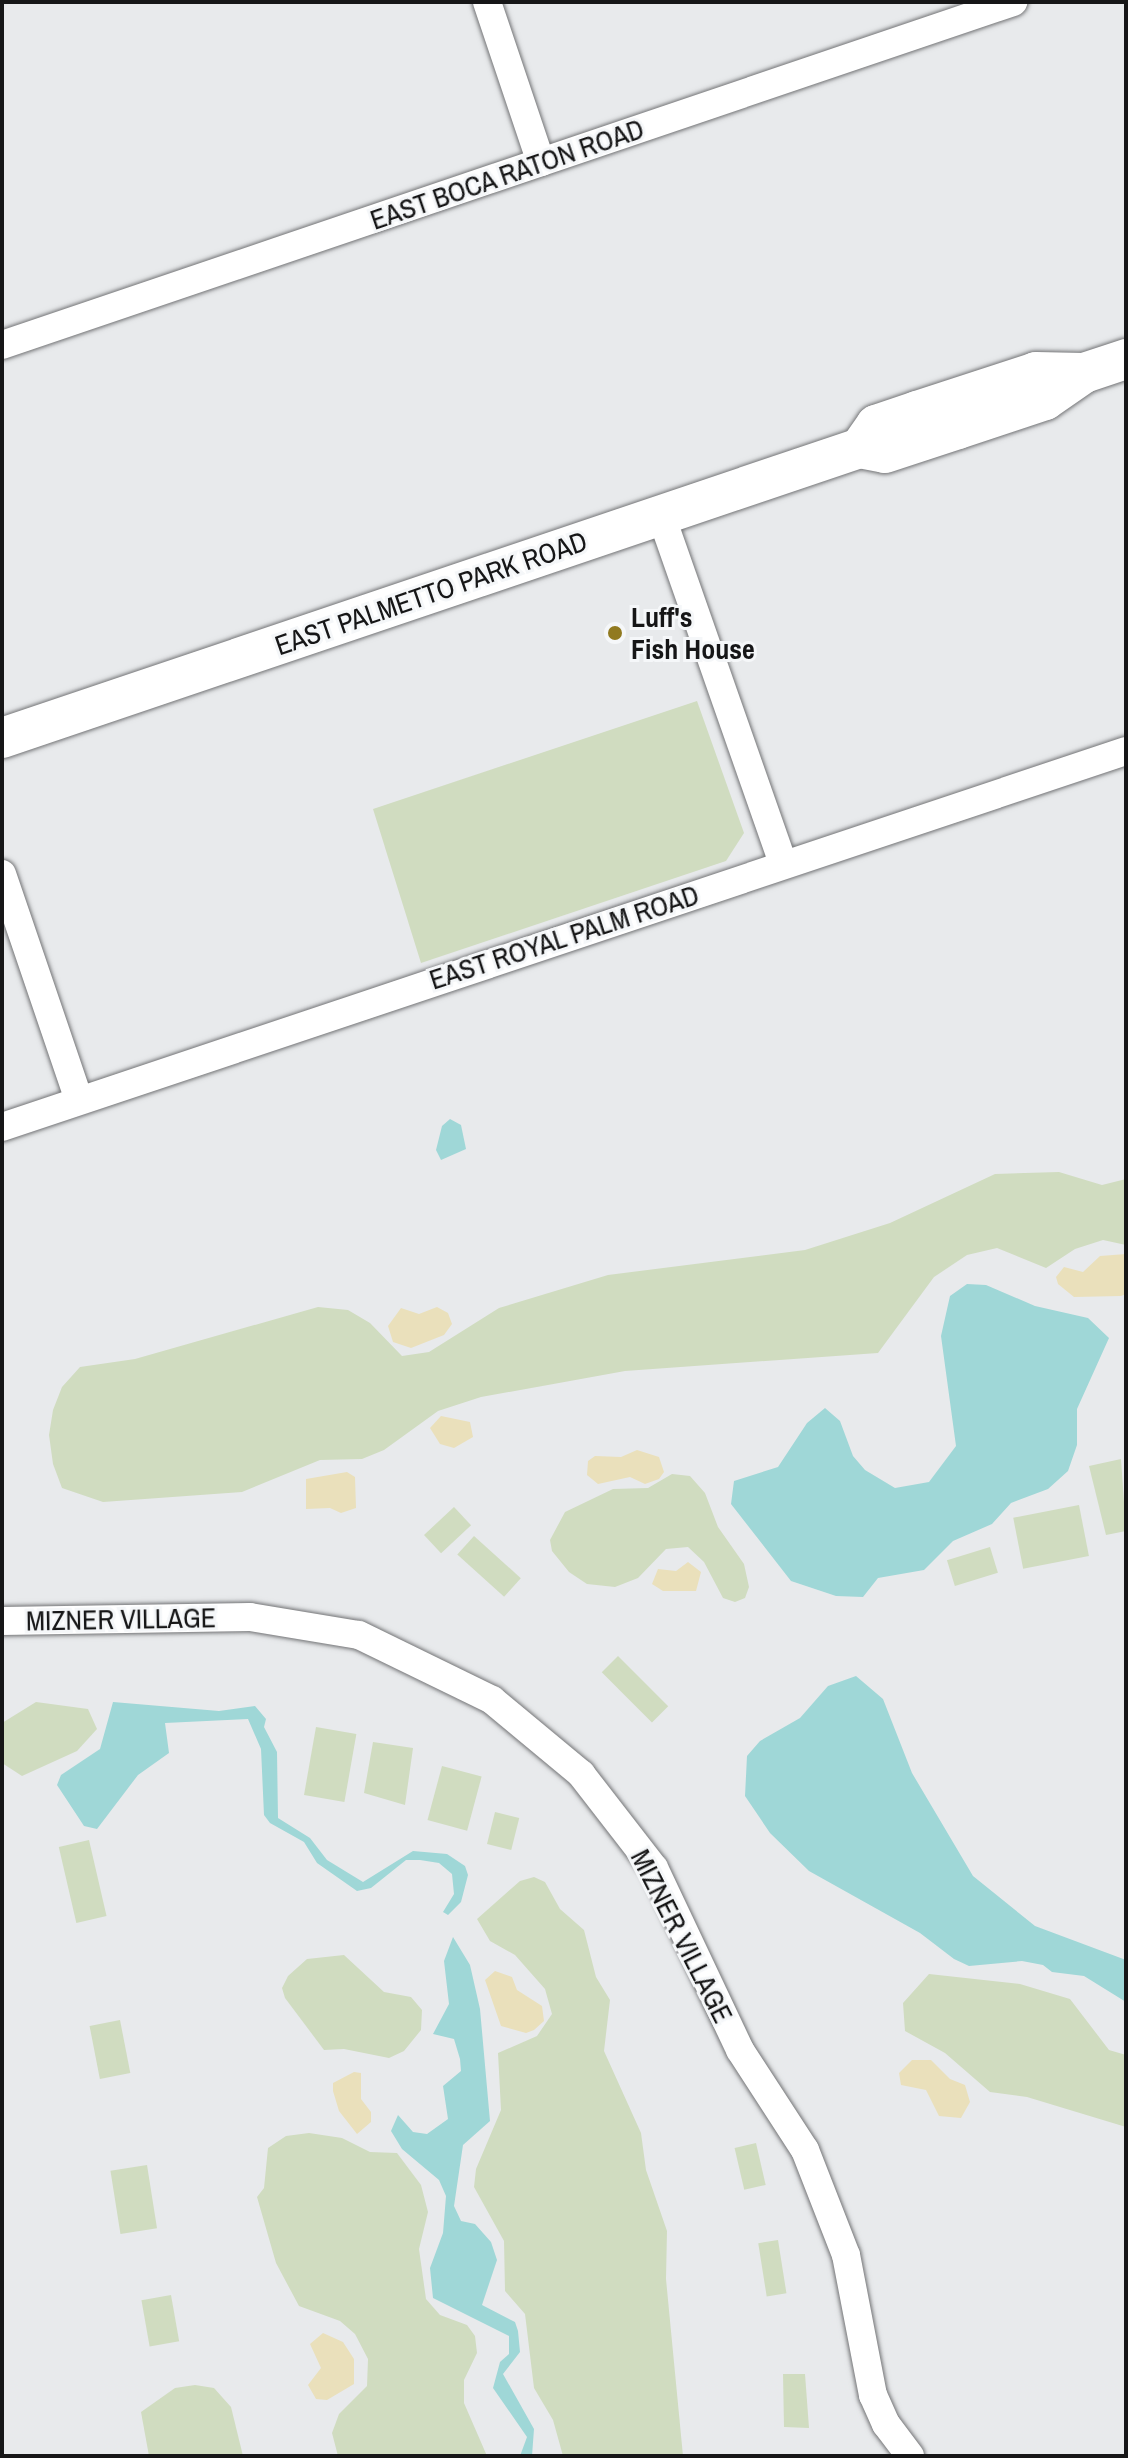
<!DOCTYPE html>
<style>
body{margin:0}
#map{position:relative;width:1128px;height:2458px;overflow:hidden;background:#e8eaec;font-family:"Archivo Narrow",sans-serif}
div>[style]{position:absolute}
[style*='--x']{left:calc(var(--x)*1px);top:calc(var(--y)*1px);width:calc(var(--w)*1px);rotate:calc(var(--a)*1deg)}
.green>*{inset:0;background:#d0dcc0;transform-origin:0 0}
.sand>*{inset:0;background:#eae0bb}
.water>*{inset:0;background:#9fd7d7}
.roads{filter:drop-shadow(0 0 2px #737476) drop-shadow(0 0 2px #737476)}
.minor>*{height:28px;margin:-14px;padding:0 14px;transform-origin:14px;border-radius:14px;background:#fff}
.secondary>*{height:40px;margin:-20px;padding:0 20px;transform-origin:20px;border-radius:20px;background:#fff}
.dots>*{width:22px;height:22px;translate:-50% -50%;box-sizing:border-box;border:4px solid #f5f7f9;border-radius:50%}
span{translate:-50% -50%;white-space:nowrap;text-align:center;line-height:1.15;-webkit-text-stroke:6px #f5f7f9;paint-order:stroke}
.street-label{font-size:28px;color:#161617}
.poi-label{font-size:28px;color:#161617;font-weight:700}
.left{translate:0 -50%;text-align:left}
.frame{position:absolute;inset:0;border:4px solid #161617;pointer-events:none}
</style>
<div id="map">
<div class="green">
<i style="clip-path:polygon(697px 701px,744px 833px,726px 861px,421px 963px,373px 809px)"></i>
<i style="clip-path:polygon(1059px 1172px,1102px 1185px,1126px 1179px,1126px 1245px,1103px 1240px,1075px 1249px,1046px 1268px,997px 1248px,967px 1255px,934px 1277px,878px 1353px,625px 1371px,481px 1397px,438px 1411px,384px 1450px,362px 1459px,320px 1460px,242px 1492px,103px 1502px,62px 1488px,53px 1464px,49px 1435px,53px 1410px,62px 1387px,80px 1367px,135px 1359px,318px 1307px,348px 1310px,370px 1323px,402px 1356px,429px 1352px,499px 1308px,608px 1275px,805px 1250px,890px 1223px,995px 1174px)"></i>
<i style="clip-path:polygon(1121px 1459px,1126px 1531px,1106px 1535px,1089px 1466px)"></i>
<i style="clip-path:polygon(672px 1474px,690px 1476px,705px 1493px,718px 1527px,744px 1564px,749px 1587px,745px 1598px,735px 1602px,723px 1598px,704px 1562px,688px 1547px,666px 1549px,638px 1578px,615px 1587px,587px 1584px,569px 1572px,552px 1551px,550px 1540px,565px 1512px,613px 1489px,648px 1488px)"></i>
<i style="left:1079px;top:1505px;width:52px;height:67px;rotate:79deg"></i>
<i style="left:454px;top:1507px;width:25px;height:41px;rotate:47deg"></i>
<i style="left:474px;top:1536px;width:63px;height:25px;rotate:42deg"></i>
<i style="left:990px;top:1547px;width:27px;height:45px;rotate:73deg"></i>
<i style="left:618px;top:1656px;width:71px;height:23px;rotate:45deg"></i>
<i style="clip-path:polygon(36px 1702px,88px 1709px,97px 1729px,77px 1751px,22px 1776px,2px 1763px,2px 1723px)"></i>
<i style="left:316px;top:1727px;width:41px;height:69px;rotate:10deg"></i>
<i style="clip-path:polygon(373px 1742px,413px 1748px,405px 1805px,364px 1793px)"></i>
<i style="left:442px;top:1766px;width:41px;height:56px;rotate:15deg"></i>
<i style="left:495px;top:1812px;width:25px;height:33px;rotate:14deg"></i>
<i style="left:89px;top:1840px;width:78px;height:31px;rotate:77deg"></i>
<i style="clip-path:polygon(534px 1877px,545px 1882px,560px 1909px,584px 1930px,596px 1977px,610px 2000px,604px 2051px,641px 2133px,646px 2170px,667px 2231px,666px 2279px,683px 2456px,563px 2456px,553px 2420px,534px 2388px,525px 2314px,505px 2291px,504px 2241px,474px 2187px,476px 2169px,501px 2110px,498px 2053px,537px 2036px,552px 2014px,545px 1989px,515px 1955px,490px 1941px,477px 1919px,520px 1881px)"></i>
<i style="clip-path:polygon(344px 1955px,384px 1992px,411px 1997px,422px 2010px,421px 2030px,404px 2051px,389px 2058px,344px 2049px,324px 2050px,285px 1998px,282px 1988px,288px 1976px,307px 1959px)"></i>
<i style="clip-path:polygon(929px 1974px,1020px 1984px,1070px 1999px,1109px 2050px,1126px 2055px,1126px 2127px,1027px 2097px,990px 2092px,945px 2053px,905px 2031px,903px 2003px)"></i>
<i style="left:120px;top:2020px;width:54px;height:31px;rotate:79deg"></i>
<i style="clip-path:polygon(309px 2133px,342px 2138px,370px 2152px,397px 2153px,421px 2185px,428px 2212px,419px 2249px,426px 2299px,440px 2315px,467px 2325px,475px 2336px,477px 2353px,464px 2380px,464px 2403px,487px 2456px,338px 2456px,332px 2433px,339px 2414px,367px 2386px,368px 2359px,355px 2334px,340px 2321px,299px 2306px,276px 2263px,257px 2197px,264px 2188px,268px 2148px,286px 2136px)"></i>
<i style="left:756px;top:2143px;width:43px;height:22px;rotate:77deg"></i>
<i style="left:147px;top:2165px;width:64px;height:37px;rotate:81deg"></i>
<i style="left:778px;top:2240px;width:54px;height:20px;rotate:81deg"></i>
<i style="left:171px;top:2295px;width:47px;height:30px;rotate:80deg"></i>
<i style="clip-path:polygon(783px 2374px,805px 2374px,809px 2428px,784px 2427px)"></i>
<i style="clip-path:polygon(195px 2385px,214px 2388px,231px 2407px,243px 2456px,149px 2456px,141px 2412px,175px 2388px)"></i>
</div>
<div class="sand">
<i style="clip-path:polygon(1126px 1254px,1126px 1294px,1121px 1296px,1074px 1297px,1058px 1284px,1056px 1277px,1064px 1267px,1083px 1272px,1100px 1256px)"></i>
<i style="clip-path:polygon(437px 1307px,448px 1313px,452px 1324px,444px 1335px,411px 1348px,393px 1342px,388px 1326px,401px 1308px,419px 1314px)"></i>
<i style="clip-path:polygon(441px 1416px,470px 1422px,473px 1437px,454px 1448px,440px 1444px,430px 1428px)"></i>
<i style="clip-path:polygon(637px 1450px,659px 1457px,664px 1472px,659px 1479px,645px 1484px,630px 1477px,598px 1484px,587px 1475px,588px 1461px,595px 1456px,621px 1457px)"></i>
<i style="clip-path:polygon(347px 1472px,355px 1477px,356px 1508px,341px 1513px,330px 1508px,306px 1509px,306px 1479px)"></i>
<i style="clip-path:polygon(688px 1562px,701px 1572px,696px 1591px,663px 1591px,652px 1584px,658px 1569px,676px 1571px)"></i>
<i style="clip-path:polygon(495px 1971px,512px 1977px,517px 1990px,542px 2006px,544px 2021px,534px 2030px,526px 2033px,501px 2026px,485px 1980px)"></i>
<i style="clip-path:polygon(912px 2060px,931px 2060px,950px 2079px,965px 2085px,970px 2102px,961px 2118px,939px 2116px,926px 2090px,901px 2085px,899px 2073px)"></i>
<i style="clip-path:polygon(354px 2072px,361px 2073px,361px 2099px,371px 2112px,371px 2122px,357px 2134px,339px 2111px,333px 2091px,333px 2083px)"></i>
<i style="clip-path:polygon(323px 2333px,343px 2342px,354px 2359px,354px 2384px,327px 2400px,316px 2399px,308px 2385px,321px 2368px,310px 2344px)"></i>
</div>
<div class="water">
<i style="clip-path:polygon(450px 1119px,461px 1125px,466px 1149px,441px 1160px,436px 1150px,442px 1126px)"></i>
<i style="clip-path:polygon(967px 1284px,986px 1285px,1035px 1306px,1088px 1318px,1109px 1338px,1077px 1409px,1077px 1445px,1068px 1471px,1048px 1489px,1011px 1503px,992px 1524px,953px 1541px,924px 1570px,878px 1578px,863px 1597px,836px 1596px,791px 1581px,731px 1504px,734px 1481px,778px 1467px,807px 1423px,825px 1408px,840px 1421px,853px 1456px,865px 1470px,895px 1488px,929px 1482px,956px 1446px,941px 1336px,950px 1296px)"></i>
<i style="clip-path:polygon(856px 1676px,883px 1699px,912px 1773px,973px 1876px,1035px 1926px,1126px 1960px,1126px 2002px,1084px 1976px,1052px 1972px,1043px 1965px,1022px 1961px,969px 1966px,954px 1959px,920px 1933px,809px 1871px,770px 1833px,745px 1796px,747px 1756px,760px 1741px,800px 1718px,828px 1686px)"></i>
<i style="clip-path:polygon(113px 1702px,219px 1711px,255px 1706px,266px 1719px,264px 1727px,277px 1752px,278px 1818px,310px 1838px,327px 1860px,363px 1882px,413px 1851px,447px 1854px,465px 1866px,468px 1875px,461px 1902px,448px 1915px,443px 1912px,454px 1894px,452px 1874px,439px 1863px,420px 1860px,406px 1860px,371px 1888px,357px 1891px,317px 1863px,304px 1842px,270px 1823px,264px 1815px,261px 1749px,248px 1719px,165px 1723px,169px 1753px,138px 1775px,97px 1829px,84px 1826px,57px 1785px,61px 1775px,100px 1749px)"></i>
<i style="clip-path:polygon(453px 1937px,470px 1965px,480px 2009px,490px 2121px,463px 2145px,454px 2206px,461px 2221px,475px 2224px,491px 2242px,497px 2260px,482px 2305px,515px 2322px,518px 2331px,520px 2352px,503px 2374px,534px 2429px,532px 2456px,520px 2456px,527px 2437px,493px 2388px,500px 2362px,509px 2354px,509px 2336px,433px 2298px,430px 2268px,443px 2233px,446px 2196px,439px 2180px,402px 2149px,391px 2131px,398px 2115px,413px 2132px,427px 2134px,448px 2119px,443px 2086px,461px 2071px,460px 2059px,454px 2039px,433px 2034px,449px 2004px,444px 1961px)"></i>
</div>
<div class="roads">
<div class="minor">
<i style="--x:487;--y:2;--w:169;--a:71.4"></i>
<i style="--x:2;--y:345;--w:1068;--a:-18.74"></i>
<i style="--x:661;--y:515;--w:370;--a:70.7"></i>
<i style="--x:2;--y:874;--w:239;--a:71.2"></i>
<i style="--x:2;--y:1127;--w:1185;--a:-18.5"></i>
<i style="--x:2;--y:1621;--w:248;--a:-0.9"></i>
<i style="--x:250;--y:1617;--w:110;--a:9.4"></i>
<i style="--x:359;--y:1635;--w:148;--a:26"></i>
<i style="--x:492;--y:1700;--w:116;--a:39.7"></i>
<i style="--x:581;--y:1774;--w:119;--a:52.2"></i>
<i style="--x:654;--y:1868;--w:201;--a:64.7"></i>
<i style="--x:740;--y:2050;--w:119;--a:57"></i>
<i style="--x:805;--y:2150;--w:113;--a:68.7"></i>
<i style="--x:846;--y:2255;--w:143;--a:79.1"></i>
<i style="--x:873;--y:2395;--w:32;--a:66"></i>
<i style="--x:886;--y:2424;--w:40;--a:53"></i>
</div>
<div class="secondary">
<i style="--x:860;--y:448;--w:28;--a:-55"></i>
<i style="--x:876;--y:425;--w:43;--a:-18.9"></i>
<i style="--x:917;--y:411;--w:125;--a:-18.1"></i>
<i style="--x:1036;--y:372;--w:48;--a:1.2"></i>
<i style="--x:2;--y:738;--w:906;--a:-18.68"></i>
<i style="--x:860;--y:448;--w:25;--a:11"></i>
<i style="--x:885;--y:453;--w:77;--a:-18.2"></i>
<i style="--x:958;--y:429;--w:92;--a:-18.4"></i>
<i style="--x:1045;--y:400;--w:47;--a:-34.7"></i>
<i style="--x:1084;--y:373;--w:44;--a:-18.4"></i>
</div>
</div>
<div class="dots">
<i style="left:615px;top:633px;background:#917a20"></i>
</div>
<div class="street-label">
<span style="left:507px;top:174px;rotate:-19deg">EAST BOCA RATON ROAD</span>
<span style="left:431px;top:593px;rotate:-19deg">EAST PALMETTO PARK ROAD</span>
<span style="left:564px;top:937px;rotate:-18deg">EAST ROYAL PALM ROAD</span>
<span style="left:121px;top:1619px;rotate:-1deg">MIZNER VILLAGE</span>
<span style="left:682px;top:1936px;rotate:63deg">MIZNER VILLAGE</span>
</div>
<div class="poi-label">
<span class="left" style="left:631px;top:633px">Luff's<br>Fish House</span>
</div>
<div class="frame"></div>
</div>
